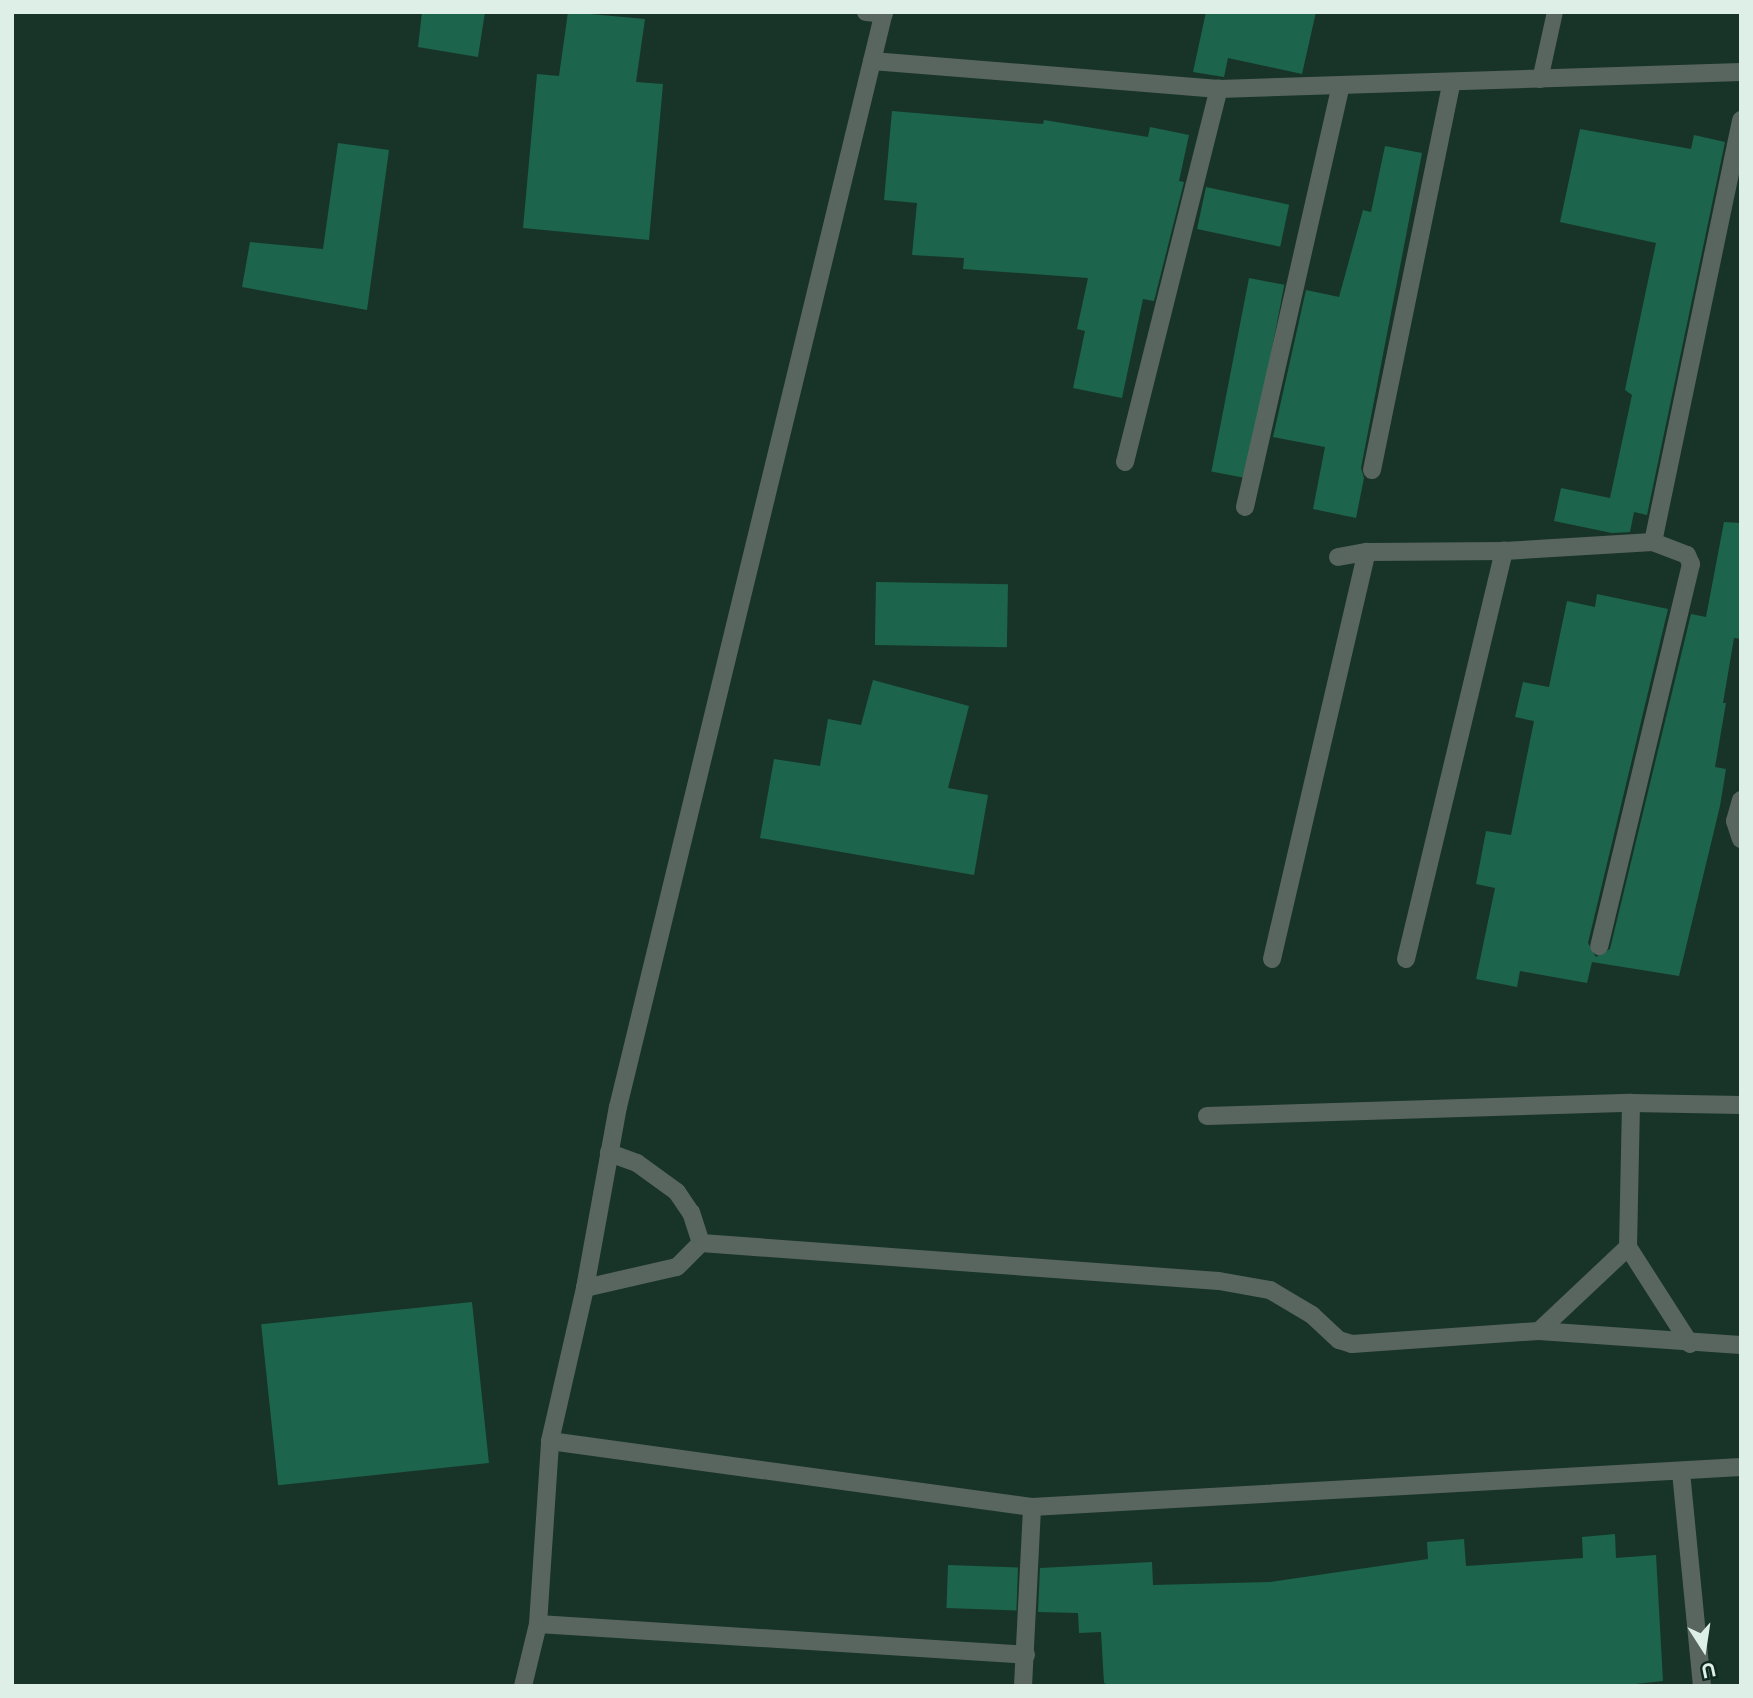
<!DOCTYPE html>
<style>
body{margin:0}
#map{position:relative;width:1753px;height:1698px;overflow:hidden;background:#183429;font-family:Inter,sans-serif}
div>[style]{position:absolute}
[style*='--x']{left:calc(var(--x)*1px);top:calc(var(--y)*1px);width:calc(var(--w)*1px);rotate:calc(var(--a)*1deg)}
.building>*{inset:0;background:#1d644c;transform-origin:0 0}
.service>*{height:16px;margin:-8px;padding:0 8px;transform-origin:8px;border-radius:8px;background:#596660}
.minor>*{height:18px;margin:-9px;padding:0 9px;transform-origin:9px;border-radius:9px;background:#596660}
.tertiary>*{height:18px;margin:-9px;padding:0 9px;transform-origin:9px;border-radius:9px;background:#596660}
span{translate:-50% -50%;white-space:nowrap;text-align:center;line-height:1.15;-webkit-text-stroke:7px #0e2a20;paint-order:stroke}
.frame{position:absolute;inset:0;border:14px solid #deefe7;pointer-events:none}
.north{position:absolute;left:1669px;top:1614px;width:70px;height:70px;-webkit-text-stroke:5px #0e2a20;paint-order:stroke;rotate:168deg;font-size:19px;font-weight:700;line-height:28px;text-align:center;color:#deefe7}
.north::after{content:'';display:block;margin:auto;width:24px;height:32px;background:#deefe7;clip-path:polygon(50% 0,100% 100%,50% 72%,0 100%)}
</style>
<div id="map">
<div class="building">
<i style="clip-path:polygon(422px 12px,485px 12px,478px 57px,418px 47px)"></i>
<i style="clip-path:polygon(568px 12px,645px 19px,636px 82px,663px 84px,649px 240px,523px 228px,537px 74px,559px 76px)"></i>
<i style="clip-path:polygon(1206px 12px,1316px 12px,1302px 74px,1228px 58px,1224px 77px,1193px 72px)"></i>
<i style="clip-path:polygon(892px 111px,1043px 124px,1044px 120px,1148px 137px,1150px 127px,1189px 135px,1179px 181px,1184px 182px,1154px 301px,1143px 299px,1122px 398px,1073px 388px,1085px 331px,1077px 329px,1088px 278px,963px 269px,964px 258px,912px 255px,917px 203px,884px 200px)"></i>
<i style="clip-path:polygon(1580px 129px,1691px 149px,1694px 135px,1725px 142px,1647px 515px,1634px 512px,1630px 532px,1612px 533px,1554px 521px,1561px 488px,1610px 498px,1632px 395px,1625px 390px,1656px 243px,1560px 222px)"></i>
<i style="clip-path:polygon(338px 143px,389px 150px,367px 310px,242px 287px,250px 242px,323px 249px)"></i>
<i style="clip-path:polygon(1385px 146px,1422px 153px,1361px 468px,1364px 478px,1356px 518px,1313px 509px,1325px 447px,1273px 437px,1306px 290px,1339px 297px,1363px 210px,1371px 212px)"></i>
<i style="left:1206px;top:187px;width:85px;height:43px;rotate:12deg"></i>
<i style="left:1249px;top:278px;width:36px;height:197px;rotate:11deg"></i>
<i style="clip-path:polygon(1724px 522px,1741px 523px,1741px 639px,1734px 638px,1723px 703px,1726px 703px,1715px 767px,1726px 769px,1720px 806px,1679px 976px,1592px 962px,1587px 983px,1520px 971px,1517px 987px,1476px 979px,1495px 888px,1476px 884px,1486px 831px,1511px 835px,1534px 721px,1515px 717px,1523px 682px,1549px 687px,1567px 601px,1595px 607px,1597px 594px,1668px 609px,1588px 943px,1596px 957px,1610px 949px,1691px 614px,1706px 617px)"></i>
<i style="left:876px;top:582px;width:132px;height:63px;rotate:1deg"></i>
<i style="clip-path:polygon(873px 680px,969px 706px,948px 788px,988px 795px,974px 875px,760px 838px,774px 759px,820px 766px,828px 719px,861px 725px)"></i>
<i style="left:472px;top:1302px;width:162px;height:212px;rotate:84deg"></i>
<i style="clip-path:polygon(1615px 1534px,1616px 1558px,1656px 1555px,1663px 1681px,1617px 1686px,1112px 1686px,1104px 1683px,1101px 1632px,1079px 1633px,1078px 1613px,1038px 1612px,1040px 1568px,1152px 1562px,1153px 1585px,1270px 1582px,1428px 1559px,1427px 1542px,1464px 1539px,1466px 1566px,1583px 1558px,1582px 1537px)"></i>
<i style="left:948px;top:1565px;width:70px;height:43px;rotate:2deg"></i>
</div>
<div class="service">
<i style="--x:1540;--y:80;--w:70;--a:-77.6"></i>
</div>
<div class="minor">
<i style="--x:866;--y:12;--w:18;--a:6"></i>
<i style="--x:872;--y:61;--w:348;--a:4.6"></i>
<i style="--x:1219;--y:89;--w:522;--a:-1.87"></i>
<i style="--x:1125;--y:462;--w:385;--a:-75.9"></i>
<i style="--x:1372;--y:470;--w:394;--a:-78.4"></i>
<i style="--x:1245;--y:507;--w:430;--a:-77.2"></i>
<i style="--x:1653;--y:542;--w:431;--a:-78.2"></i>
<i style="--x:1338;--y:557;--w:29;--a:-10"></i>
<i style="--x:1367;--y:552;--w:137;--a:-0.4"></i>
<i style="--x:1741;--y:800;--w:22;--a:106"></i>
<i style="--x:1735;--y:821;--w:19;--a:72"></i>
<i style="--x:1272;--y:959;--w:418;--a:-76.9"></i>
<i style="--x:1406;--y:959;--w:420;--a:-76.5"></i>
<i style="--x:1504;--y:551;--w:149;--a:-3.5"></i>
<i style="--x:1653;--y:542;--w:36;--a:21"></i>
<i style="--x:1687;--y:555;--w:10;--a:66"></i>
<i style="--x:1691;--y:564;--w:393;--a:103.5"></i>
<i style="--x:1207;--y:1116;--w:424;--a:-1.8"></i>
<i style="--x:1631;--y:1103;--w:110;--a:1"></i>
<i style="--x:701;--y:1243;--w:519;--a:4.2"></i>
<i style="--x:1219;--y:1281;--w:52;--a:10"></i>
<i style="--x:1270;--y:1290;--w:49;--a:30.8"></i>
<i style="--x:1312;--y:1315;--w:37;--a:43"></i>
<i style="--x:1339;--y:1340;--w:14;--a:17"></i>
<i style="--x:1352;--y:1344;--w:187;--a:-4"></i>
<i style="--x:1539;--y:1331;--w:202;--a:4"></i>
<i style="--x:1628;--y:1247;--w:144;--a:-88.8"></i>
<i style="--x:585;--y:1288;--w:94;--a:-12.9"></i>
<i style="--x:677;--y:1267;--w:34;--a:-45"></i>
<i style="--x:701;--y:1243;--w:32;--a:-108"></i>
<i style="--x:691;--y:1213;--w:25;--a:-124"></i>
<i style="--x:677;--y:1192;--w:49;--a:-144.1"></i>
<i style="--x:637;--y:1163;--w:30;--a:-160"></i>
<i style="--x:1539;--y:1331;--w:122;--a:-43.3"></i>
<i style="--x:1628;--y:1247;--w:115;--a:57.4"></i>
<i style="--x:550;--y:1441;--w:486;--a:7.8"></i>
<i style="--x:1032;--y:1507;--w:710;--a:-3.23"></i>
<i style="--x:1681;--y:1472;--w:215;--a:84.4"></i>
<i style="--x:538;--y:1624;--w:489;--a:3.6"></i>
<i style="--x:1023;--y:1686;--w:179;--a:-87.1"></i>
</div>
<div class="tertiary">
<i style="--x:523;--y:1686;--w:64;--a:-76.4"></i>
<i style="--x:538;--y:1624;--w:183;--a:-86.2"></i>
<i style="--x:550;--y:1441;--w:157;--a:-77.1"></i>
<i style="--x:585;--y:1288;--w:184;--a:-79.7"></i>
<i style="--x:618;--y:1107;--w:1127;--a:-76.35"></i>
</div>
<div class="frame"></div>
<div class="north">U</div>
</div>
